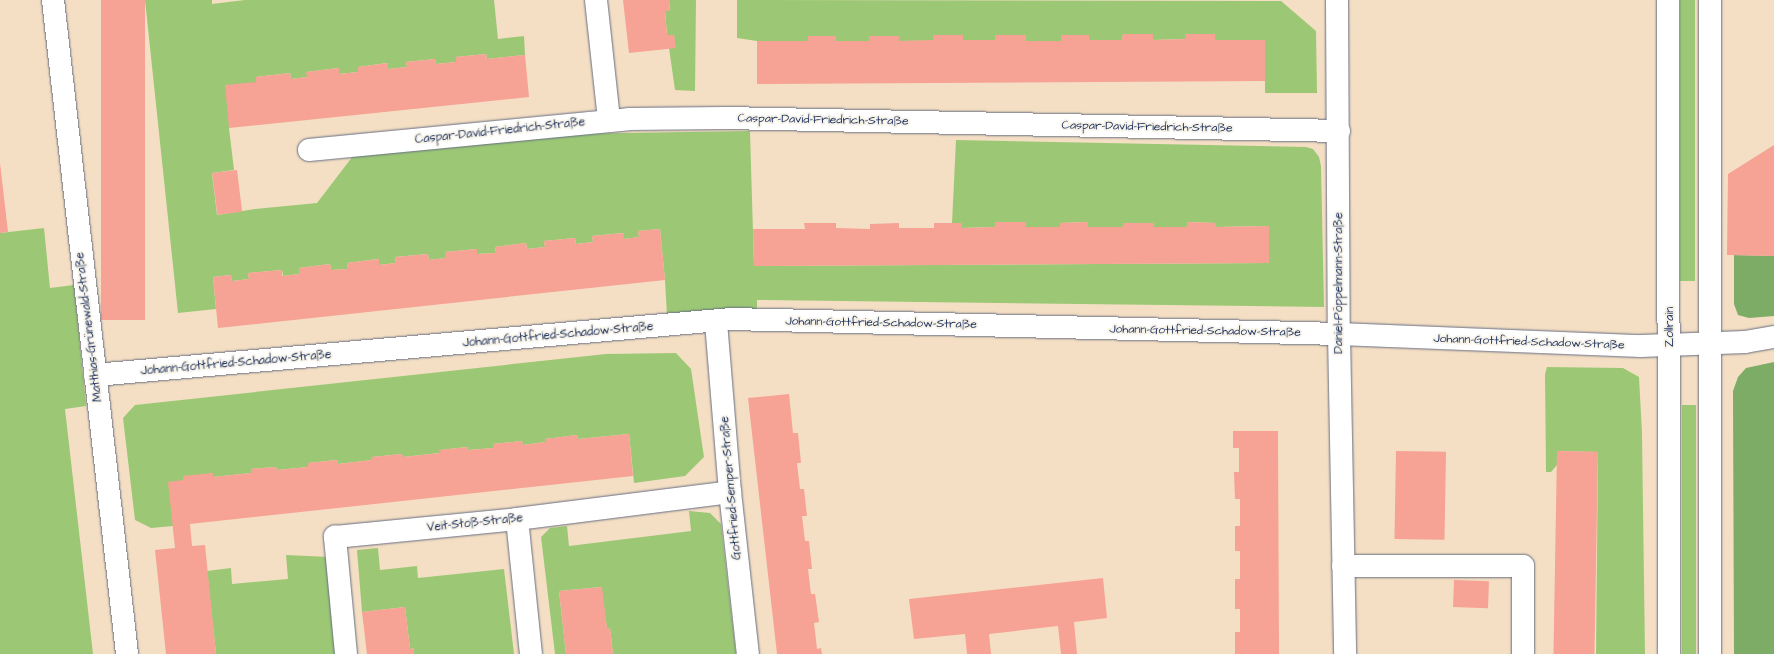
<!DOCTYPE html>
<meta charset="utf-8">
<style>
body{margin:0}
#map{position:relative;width:1774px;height:654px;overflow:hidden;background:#f4dfc4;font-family:"Architects Daughter",sans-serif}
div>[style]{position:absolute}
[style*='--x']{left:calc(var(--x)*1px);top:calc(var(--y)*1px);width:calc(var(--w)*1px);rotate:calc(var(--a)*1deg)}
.green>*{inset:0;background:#9cc875;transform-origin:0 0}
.forest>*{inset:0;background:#7dac66}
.building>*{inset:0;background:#f6a294;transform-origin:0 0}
.roads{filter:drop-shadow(0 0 1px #676d82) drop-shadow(0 0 1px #676d82)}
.street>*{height:22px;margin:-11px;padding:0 11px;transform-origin:11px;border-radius:11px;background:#fff}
.secondary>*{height:22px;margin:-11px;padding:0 11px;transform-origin:11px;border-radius:11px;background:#fff}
span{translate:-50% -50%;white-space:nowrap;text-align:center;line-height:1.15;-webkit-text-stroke:3.5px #f7f3e8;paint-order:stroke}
.street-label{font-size:12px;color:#1b2f5e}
</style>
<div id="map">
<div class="green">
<i style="clip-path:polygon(145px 0,212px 0,212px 4px,245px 0,494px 0,498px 39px,524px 36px,525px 55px,487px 59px,486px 54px,456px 57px,456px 62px,436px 64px,435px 59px,406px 62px,407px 67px,388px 69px,387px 63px,358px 67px,358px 72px,339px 74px,338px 68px,307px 72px,307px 77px,291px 79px,290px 73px,256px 77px,256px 82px,229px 128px,234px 170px,212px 173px,217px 215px,255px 209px,317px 203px,356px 152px,561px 134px,750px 131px,754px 266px,1269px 263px,1268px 226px,1216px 227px,1215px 223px,1188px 222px,1187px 227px,1154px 227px,1153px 223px,1123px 223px,1123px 227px,1088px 227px,1088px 222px,1060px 223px,1060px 227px,1026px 227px,995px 222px,995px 227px,962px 228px,962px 223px,952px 223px,956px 140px,1306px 147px,1313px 149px,1319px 157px,1321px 166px,1324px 307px,757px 300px,757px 314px,667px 316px,665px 280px,660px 229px,638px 231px,639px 237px,624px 239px,623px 233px,592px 236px,593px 242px,576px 244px,575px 238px,544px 241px,545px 247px,527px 249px,526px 243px,495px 247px,496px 253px,477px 254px,477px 249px,445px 252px,445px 258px,429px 260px,428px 254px,395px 257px,396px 263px,379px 265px,378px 259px,347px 263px,348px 269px,331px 270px,330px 264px,299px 268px,299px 274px,283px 276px,282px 270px,248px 273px,249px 279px,232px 281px,231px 275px,213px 277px,216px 309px,178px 313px)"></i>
<i style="clip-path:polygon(669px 0,696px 0,695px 91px,675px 90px,669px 48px,675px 48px,674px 35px,667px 35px,665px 11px,670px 11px)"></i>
<i style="clip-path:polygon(737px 0,1281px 1px,1316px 31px,1317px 93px,1265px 93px,1265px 40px,1215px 40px,1215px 34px,1186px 34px,1186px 39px,1153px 40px,1153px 34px,1123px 34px,1122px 40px,1089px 40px,1089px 35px,1061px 41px,1026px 41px,995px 35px,995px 40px,899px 41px,898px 36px,869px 36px,869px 41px,836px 41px,835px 36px,808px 36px,808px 41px,757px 41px,737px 38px)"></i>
<i style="left:1680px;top:0;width:15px;height:281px"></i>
<i style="clip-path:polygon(44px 228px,50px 288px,74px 285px,86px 406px,65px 409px,93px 654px,0 654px,0 233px)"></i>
<i style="clip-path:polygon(676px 353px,691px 369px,704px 457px,685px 476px,634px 483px,629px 434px,578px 439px,577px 435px,545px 439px,545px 442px,523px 445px,522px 441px,493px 444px,493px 448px,468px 450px,467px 447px,440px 450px,440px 453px,403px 457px,402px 454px,372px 457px,372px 460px,338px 464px,337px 460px,308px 463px,308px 467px,277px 470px,276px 467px,251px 469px,251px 473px,213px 477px,213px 473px,183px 480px,173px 526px,151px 528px,135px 520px,123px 418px,135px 405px,606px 354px)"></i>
<i style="clip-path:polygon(1547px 367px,1623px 368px,1639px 377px,1642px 433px,1645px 654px,1596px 654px,1598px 452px,1557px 451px,1557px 465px,1551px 472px,1546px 472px,1545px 374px)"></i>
<i style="left:1682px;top:405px;width:14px;height:249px"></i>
<i style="clip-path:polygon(689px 511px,710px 513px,721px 524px,736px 654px,613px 654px,610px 628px,607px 628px,601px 587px,559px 591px,566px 654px,555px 654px,541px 537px,550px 528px,567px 526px,569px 546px,691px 531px)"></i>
<i style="clip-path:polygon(378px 548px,380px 570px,417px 566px,418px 578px,504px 569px,514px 654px,414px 654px,414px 648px,410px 649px,405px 607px,362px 612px,357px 550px)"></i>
<i style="clip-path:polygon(286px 555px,329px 557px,338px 654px,216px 654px,207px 571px,231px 568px,232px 584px,288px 579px)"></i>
</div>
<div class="forest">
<i style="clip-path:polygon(1734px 255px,1774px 256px,1774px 316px,1749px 318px,1738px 315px,1734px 304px)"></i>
<i style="clip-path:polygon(1774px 362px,1774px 654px,1734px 654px,1733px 391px,1738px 377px,1746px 368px)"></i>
</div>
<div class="building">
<i style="left:101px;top:0;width:44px;height:320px"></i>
<i style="clip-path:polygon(623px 0,669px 0,670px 11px,665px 11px,667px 35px,674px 35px,676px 48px,629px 53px)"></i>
<i style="clip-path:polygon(1123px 34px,1153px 34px,1153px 40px,1186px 39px,1185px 34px,1215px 34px,1215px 40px,1265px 40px,1265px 81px,757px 84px,757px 41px,808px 41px,808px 36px,836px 36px,836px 41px,869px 41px,869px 36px,899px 36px,899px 41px,933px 40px,933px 35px,963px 35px,963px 40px,995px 40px,995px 35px,1026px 35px,1026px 41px,1061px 41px,1061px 35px,1089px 35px,1089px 40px,1122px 40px)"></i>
<i style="clip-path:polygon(486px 54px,487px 59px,525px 55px,529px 97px,229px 128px,225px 85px,256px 82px,256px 77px,290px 73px,291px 79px,307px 77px,306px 72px,339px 68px,339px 74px,358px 72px,358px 67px,388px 63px,388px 69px,407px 67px,406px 62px,435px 59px,436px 64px,456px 62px,456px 57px)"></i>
<i style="clip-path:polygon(1774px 145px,1774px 256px,1727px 255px,1728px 174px)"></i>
<i style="clip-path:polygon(0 163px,8px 232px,0 233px)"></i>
<i style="left:237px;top:170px;width:42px;height:25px;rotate:83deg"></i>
<i style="clip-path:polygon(995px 222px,1026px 222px,1026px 227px,1060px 227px,1060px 223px,1088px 222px,1088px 227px,1123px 227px,1123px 223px,1154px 223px,1154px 227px,1187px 227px,1187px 222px,1216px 223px,1216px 227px,1269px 226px,1269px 263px,754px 266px,753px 229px,805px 229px,804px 223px,836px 223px,836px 228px,870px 229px,870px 224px,899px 223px,899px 228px,934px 228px,934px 223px,962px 223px,962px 228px,995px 227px)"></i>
<i style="clip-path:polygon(660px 229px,665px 280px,218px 328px,213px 277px,231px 275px,232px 281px,249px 279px,248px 273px,282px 270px,282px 276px,299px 274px,299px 268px,330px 264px,331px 270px,348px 269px,347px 263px,379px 259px,379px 265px,396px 263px,395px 257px,428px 254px,429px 260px,445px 258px,445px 252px,477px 249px,477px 254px,496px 253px,495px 247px,526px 243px,527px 249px,545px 247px,544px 241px,575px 238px,576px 244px,593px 242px,592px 236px,624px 233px,624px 239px,639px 237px,638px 231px)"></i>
<i style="clip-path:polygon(789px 394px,793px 433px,798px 433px,801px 463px,797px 463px,800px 489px,804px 489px,807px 516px,802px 516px,805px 541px,809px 541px,812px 569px,808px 569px,811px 594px,815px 594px,819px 622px,814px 623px,817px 649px,821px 648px,822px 654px,777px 654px,748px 398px)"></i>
<i style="clip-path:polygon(1233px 431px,1278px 431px,1279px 654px,1235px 654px,1235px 632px,1240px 632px,1240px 609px,1235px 609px,1235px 579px,1240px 579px,1240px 551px,1235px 551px,1235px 526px,1240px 526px,1240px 499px,1235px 499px,1234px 472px,1239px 472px,1239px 448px,1233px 448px)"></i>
<i style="clip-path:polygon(629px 434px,633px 476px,190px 524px,192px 546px,205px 545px,216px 654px,166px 654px,155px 550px,175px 548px,168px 482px,183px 480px,183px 476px,213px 473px,213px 477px,251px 473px,251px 469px,276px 467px,277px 470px,308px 467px,308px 463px,337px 460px,338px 464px,372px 460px,371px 457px,402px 454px,403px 457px,440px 453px,439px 450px,468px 447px,468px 450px,493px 448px,493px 444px,522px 441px,523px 445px,545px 442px,545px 439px,577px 435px,578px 439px)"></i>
<i style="left:1396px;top:451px;width:50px;height:88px;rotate:1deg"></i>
<i style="left:1557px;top:451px;width:41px;height:203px;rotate:1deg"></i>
<i style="clip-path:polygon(1103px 578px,1107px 618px,1074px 622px,1077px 654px,1061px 654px,1058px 626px,989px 634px,991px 654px,967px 654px,965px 634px,914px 639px,909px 599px)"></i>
<i style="left:1454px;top:580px;width:35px;height:27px;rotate:2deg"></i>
<i style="clip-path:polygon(602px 587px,607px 628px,610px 628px,613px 654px,566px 654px,559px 591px)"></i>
<i style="clip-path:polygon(405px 607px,410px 649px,414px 648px,414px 654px,367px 654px,362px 612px)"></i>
</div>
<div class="roads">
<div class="street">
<i style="--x:53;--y:0;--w:658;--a:83.54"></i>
<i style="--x:596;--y:0;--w:121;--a:83.8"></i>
<i style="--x:1337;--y:0;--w:334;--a:89.7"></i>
<i style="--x:1339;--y:334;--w:320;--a:88.9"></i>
<i style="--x:309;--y:150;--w:321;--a:-5.5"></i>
<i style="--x:629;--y:119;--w:96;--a:-0.6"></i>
<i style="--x:725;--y:118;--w:614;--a:1.21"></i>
<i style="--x:716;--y:322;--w:171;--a:85.3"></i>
<i style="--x:730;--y:492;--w:163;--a:83.7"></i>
<i style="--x:95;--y:375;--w:638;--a:-5.03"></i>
<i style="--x:731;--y:319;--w:608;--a:1.41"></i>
<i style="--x:1339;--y:334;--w:302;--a:2.3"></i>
<i style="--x:1641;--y:346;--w:104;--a:-2.2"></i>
<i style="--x:1745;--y:342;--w:29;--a:-10"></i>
<i style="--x:517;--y:519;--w:136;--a:84.1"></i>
<i style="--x:1343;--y:566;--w:180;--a:0"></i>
<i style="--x:1523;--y:566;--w:88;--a:90"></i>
<i style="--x:346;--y:654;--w:118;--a:-95.4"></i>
<i style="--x:335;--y:537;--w:183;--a:-5.6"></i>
<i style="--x:517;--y:519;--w:215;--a:-7.2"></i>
</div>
<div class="secondary">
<i style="--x:1668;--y:0;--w:654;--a:89.91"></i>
<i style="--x:1710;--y:0;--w:654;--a:90"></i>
</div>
</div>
<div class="street-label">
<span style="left:823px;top:120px;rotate:1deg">Caspar-David-Friedrich-Straße</span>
<span style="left:1147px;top:127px;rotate:1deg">Caspar-David-Friedrich-Straße</span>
<span style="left:500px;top:131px;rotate:-6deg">Caspar-David-Friedrich-Straße</span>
<span style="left:1339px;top:283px;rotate:-90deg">Daniel-Pöppelmann-Straße</span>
<span style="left:881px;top:323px;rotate:1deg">Johann-Gottfried-Schadow-Straße</span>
<span style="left:89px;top:327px;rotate:-97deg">Matthias-Grünewald-Straße</span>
<span style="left:1670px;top:327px;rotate:-90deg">Zollrain</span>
<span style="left:1205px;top:331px;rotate:1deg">Johann-Gottfried-Schadow-Straße</span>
<span style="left:558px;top:335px;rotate:-5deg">Johann-Gottfried-Schadow-Straße</span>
<span style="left:1529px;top:342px;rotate:2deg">Johann-Gottfried-Schadow-Straße</span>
<span style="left:236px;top:363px;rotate:-5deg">Johann-Gottfried-Schadow-Straße</span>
<span style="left:731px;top:488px;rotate:-95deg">Gottfried-Semper-Straße</span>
<span style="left:475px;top:523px;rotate:-6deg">Veit-Stoß-Straße</span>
</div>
</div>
